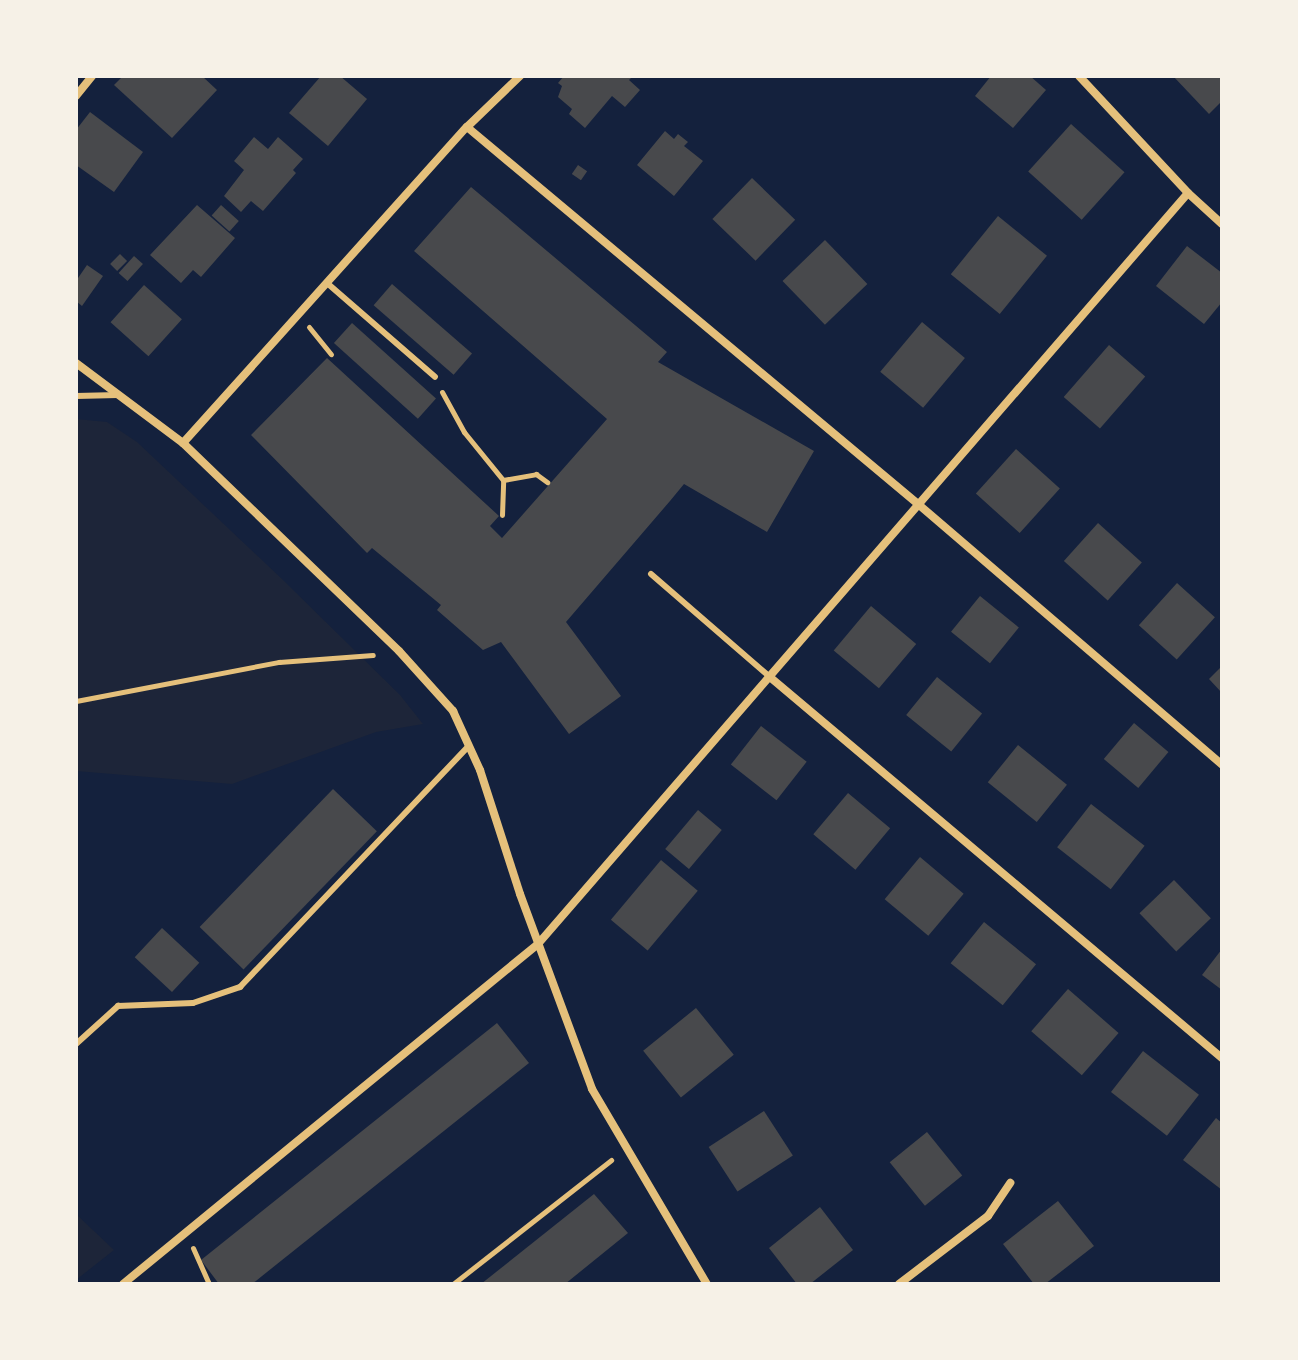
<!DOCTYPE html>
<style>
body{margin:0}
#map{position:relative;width:1298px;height:1360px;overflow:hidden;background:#14213d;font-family:Figtree,sans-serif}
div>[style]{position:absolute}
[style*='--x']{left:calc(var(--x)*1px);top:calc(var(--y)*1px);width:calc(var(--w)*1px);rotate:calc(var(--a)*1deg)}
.green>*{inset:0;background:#1d2539}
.building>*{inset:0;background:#48494c;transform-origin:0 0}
.path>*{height:5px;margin:-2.5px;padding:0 2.5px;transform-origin:2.5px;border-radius:2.5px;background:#e5c07b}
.service>*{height:6px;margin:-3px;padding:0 3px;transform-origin:3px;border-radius:3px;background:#e5c07b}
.minor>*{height:8px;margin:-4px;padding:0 4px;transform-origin:4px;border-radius:4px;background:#e5c07b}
span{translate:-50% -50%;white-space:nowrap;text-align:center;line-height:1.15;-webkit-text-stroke:6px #f6f1e7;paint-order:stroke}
.frame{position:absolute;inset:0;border:78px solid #f6f1e7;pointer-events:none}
</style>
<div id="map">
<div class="green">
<i style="clip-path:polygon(76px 419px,107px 422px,137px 442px,283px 580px,400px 695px,423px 724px,376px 732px,232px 784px,76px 771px)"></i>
<i style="clip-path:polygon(76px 1214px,114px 1250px,76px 1280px)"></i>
</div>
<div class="building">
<i style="clip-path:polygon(123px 76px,202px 76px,217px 90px,172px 138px,114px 85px)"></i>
<i style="clip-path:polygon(321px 76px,340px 76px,367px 99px,328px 146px,289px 113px)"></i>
<i style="clip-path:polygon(564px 76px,633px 76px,629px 80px,640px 90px,625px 107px,612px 96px,585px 128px,569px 114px,572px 109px,558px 97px,562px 86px,558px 83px)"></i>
<i style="clip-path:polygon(991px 76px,1030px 76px,1046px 90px,1013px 128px,975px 96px)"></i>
<i style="clip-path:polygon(1173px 76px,1222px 76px,1222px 101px,1209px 114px)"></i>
<i style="clip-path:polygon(90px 112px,143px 152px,114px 192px,76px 165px,76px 130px)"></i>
<i style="left:1071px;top:124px;width:72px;height:64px;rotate:42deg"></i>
<i style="clip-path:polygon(665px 131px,674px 139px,678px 134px,688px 142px,684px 146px,703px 161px,674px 196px,637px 165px)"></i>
<i style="clip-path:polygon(254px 137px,268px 149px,278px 137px,303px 159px,293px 170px,296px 173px,263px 211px,251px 201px,241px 212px,224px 196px,244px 170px,234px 161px)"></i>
<i style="left:578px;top:165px;width:11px;height:11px;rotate:34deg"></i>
<i style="left:752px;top:178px;width:60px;height:57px;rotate:44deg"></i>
<i style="clip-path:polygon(471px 187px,667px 352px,658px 362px,814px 451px,767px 532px,684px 484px,670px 501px,566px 622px,621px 696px,569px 734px,501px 642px,483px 650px,437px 610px,441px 605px,372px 548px,367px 553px,251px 435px,327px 358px,499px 516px,490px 526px,502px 538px,607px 419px,414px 251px)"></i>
<i style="clip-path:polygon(197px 205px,235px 238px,201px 277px,193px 270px,181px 283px,150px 255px)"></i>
<i style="left:221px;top:205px;width:24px;height:14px;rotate:42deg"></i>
<i style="left:998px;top:216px;width:63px;height:75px;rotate:39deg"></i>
<i style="left:825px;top:240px;width:61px;height:59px;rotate:46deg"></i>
<i style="clip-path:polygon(1187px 246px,1222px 273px,1222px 302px,1204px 324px,1156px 286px)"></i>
<i style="left:120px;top:254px;width:10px;height:14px;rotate:45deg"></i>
<i style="left:134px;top:256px;width:12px;height:23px;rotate:42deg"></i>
<i style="clip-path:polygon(87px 265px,103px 276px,82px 306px,76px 301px,76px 281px)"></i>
<i style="left:392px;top:284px;width:106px;height:28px;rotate:41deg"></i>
<i style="left:144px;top:285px;width:51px;height:50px;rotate:42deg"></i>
<i style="left:922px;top:322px;width:56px;height:65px;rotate:40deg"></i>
<i style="left:352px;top:323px;width:113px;height:27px;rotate:42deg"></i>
<i style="left:1109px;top:345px;width:48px;height:69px;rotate:41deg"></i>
<i style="left:1016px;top:449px;width:59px;height:60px;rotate:42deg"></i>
<i style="left:1098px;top:523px;width:59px;height:51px;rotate:42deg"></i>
<i style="left:1177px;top:583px;width:51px;height:57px;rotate:42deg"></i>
<i style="left:980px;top:596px;width:50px;height:46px;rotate:39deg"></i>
<i style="left:871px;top:606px;width:59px;height:58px;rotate:40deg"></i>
<i style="clip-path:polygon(1222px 666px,1222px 693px,1209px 679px)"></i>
<i style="left:937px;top:677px;width:58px;height:49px;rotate:39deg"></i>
<i style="left:1134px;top:723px;width:45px;height:47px;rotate:40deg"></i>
<i style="left:761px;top:726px;width:58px;height:49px;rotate:38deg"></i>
<i style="left:1018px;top:745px;width:63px;height:48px;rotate:39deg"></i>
<i style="left:333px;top:789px;width:61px;height:192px;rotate:44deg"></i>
<i style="left:848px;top:793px;width:55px;height:54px;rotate:40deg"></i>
<i style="left:1091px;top:804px;width:68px;height:55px;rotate:38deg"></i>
<i style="left:698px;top:810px;width:31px;height:51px;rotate:40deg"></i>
<i style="left:920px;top:857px;width:57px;height:55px;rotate:40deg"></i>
<i style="left:661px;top:860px;width:48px;height:78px;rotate:40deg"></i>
<i style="left:1174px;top:880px;width:53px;height:48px;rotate:46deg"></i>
<i style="left:984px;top:922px;width:67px;height:53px;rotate:39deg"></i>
<i style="left:162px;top:928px;width:51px;height:40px;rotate:43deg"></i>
<i style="clip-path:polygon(1222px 949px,1222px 990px,1202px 975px)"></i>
<i style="left:1068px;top:989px;width:67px;height:56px;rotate:41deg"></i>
<i style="left:696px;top:1008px;width:60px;height:68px;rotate:51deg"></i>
<i style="clip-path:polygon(497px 1023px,529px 1063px,252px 1284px,219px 1284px,201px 1260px)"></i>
<i style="left:1143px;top:1051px;width:71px;height:52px;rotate:38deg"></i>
<i style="left:764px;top:1111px;width:53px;height:66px;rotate:57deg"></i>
<i style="clip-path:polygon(1216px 1118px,1222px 1123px,1222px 1190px,1183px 1160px)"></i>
<i style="left:927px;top:1132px;width:56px;height:48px;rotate:51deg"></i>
<i style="clip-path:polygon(594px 1194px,628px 1233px,565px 1284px,481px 1284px)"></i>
<i style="clip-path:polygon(1058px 1201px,1094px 1246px,1045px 1284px,1034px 1284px,1003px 1244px)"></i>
<i style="clip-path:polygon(820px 1207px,853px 1250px,810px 1284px,797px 1284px,769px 1248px)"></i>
</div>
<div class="path">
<i style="--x:309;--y:327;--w:35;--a:51"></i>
<i style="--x:442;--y:392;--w:46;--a:61.2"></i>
<i style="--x:464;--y:432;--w:62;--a:50.9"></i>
<i style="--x:502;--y:515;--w:35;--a:-88"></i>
<i style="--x:503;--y:480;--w:34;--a:-10"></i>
<i style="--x:536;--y:474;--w:14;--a:36"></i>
<i style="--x:76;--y:701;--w:207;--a:-10.9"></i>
<i style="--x:279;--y:662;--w:94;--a:-4.3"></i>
<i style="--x:193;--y:1248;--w:39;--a:66"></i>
<i style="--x:453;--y:1284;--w:201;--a:-38.1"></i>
</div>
<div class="service">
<i style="--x:327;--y:283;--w:143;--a:41"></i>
<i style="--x:76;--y:396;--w:42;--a:-1.4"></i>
<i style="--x:651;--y:574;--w:159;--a:40.9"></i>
<i style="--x:76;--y:1044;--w:57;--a:-42.1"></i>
<i style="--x:118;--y:1006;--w:75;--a:-2.3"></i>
<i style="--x:193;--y:1003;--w:50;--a:-18.8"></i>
<i style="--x:240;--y:987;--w:332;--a:-46.5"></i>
</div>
<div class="minor">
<i style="--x:1079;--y:76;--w:160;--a:47"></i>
<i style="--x:1188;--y:193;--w:46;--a:42.4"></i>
<i style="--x:76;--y:96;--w:26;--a:-51"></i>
<i style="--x:467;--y:127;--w:588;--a:39.89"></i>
<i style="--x:918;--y:504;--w:401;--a:40.6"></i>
<i style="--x:76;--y:363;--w:134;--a:36.8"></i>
<i style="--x:183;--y:443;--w:300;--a:43.9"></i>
<i style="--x:399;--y:651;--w:81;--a:48"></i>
<i style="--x:453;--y:711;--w:65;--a:65.4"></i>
<i style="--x:480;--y:770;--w:130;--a:72.1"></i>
<i style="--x:520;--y:894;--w:208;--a:69.7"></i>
<i style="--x:592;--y:1089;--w:226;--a:59.5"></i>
<i style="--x:183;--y:443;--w:425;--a:-48.1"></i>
<i style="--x:467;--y:127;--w:74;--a:-43.9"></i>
<i style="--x:771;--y:678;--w:590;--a:40.12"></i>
<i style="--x:123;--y:1284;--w:536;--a:-39.33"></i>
<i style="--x:538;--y:944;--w:993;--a:-49.12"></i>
<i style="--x:899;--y:1284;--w:112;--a:-37.4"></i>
<i style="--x:988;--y:1216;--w:40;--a:-56"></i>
</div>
<div class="frame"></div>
</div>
